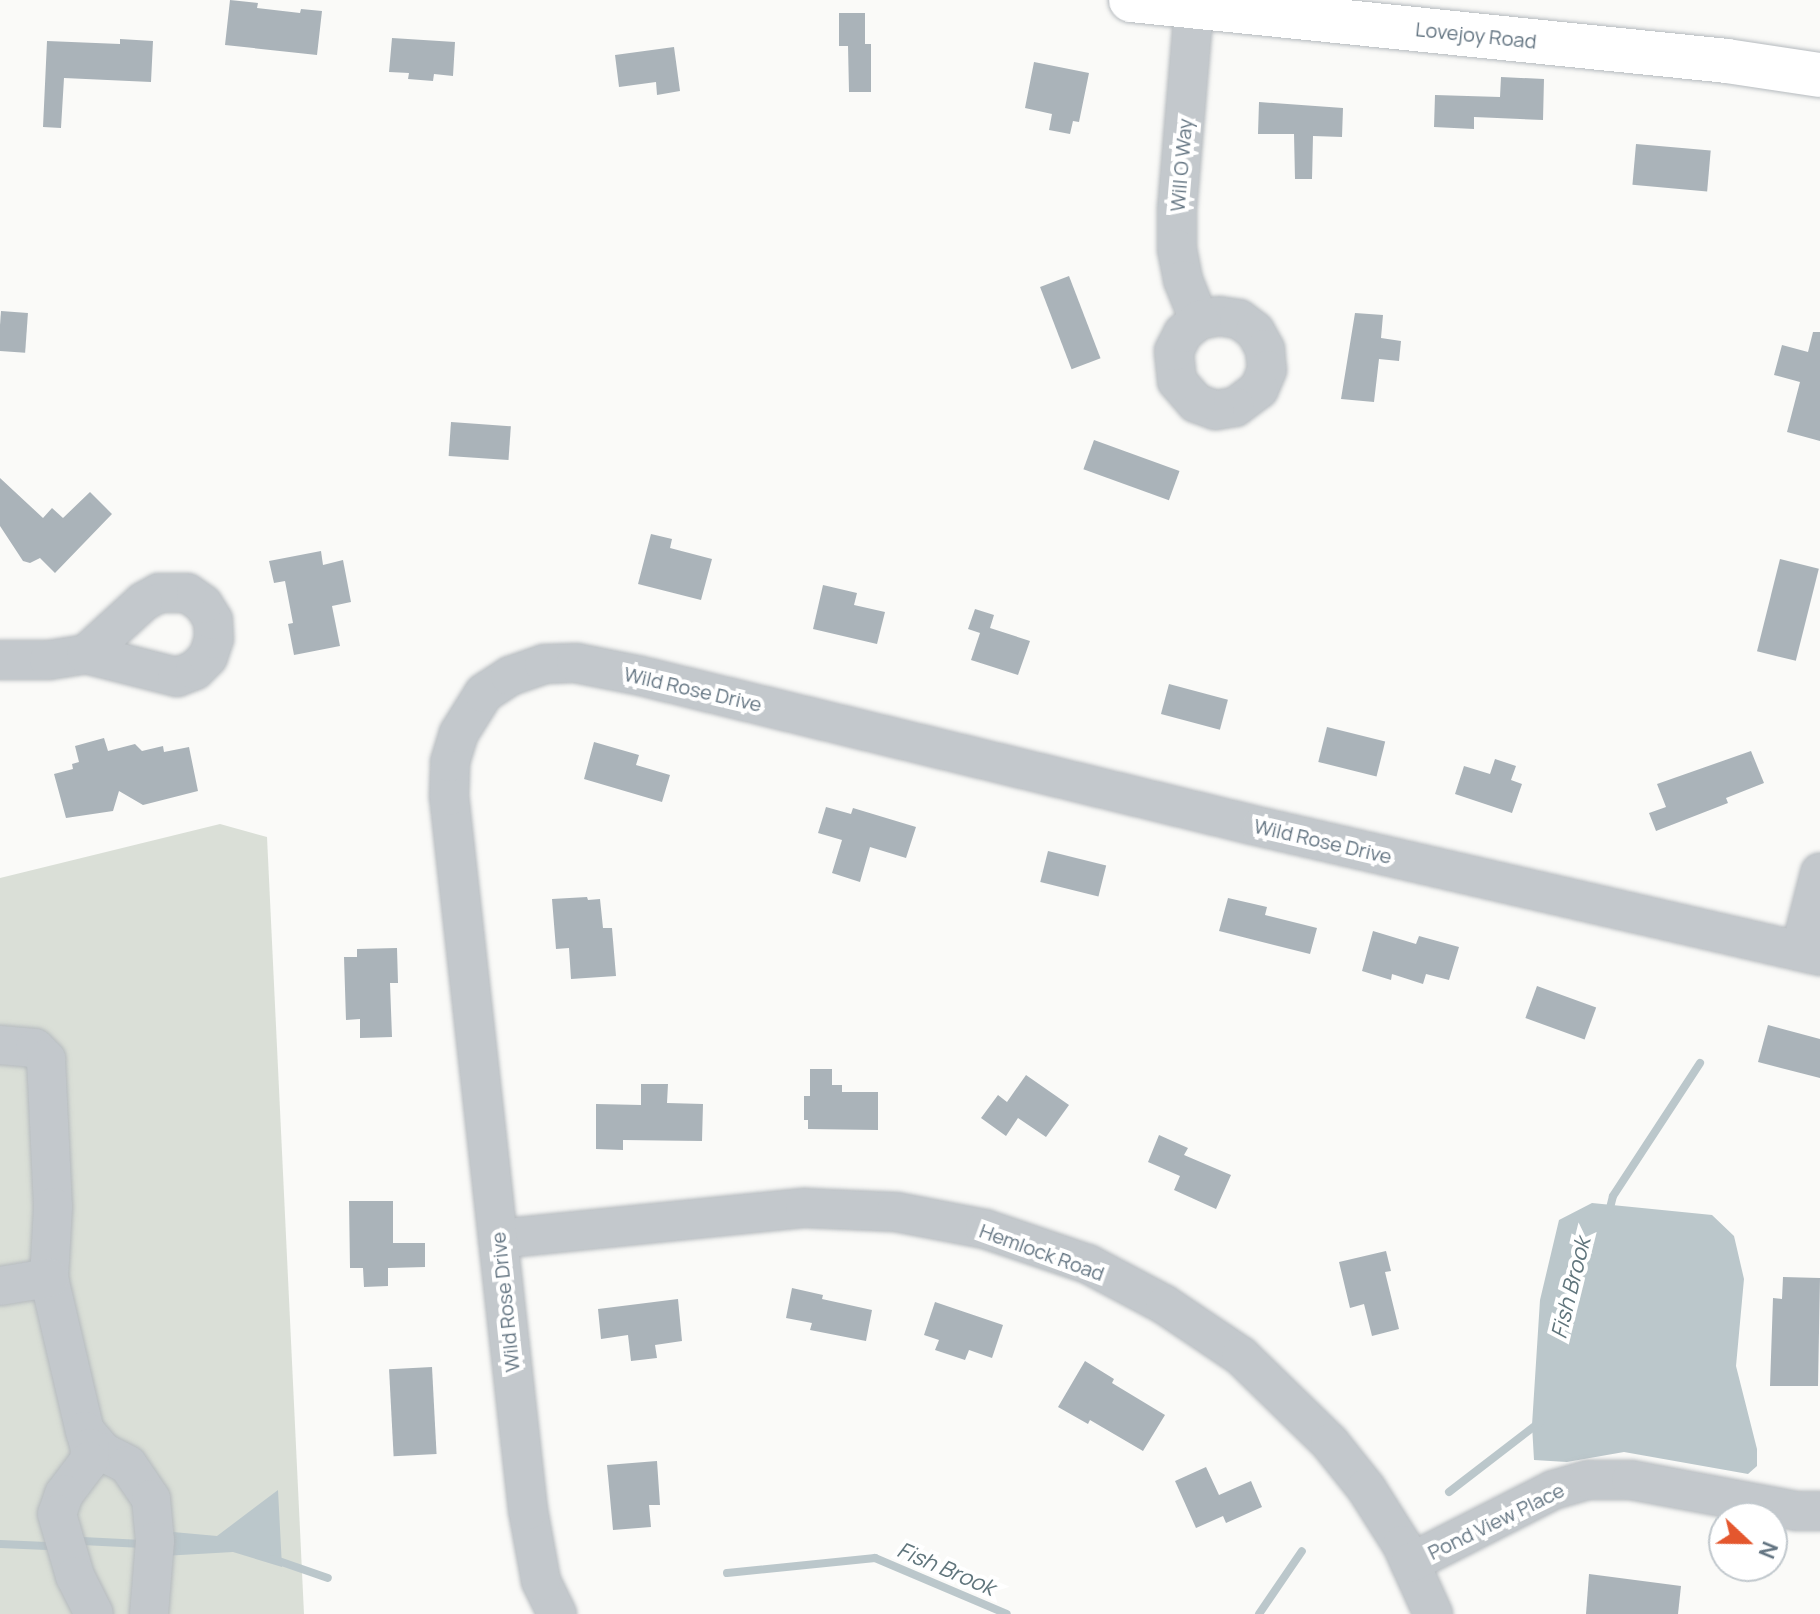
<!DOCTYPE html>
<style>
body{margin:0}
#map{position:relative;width:1820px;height:1614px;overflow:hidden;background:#fafaf8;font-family:Manrope,sans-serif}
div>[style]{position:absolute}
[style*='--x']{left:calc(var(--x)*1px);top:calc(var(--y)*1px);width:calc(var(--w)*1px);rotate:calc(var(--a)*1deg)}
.green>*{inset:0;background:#dadfd7}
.water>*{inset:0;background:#bbc7cb}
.stream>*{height:8px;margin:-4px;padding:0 4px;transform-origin:4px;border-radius:4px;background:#bbc7cb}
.building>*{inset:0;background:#aab3b9;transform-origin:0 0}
.roads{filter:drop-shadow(0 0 2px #b5babe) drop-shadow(0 0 2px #b5babe)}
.minor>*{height:38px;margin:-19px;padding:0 19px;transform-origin:19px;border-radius:19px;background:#c3c8cc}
.major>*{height:44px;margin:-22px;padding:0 22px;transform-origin:22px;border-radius:22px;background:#fff}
span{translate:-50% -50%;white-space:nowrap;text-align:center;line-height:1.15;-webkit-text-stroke:8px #fff;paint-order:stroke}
.street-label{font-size:20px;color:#657683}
.water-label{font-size:22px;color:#60757c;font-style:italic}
.north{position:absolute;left:1708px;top:1502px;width:80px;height:80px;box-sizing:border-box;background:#fff;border:2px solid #c1c8cd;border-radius:50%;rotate:112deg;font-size:22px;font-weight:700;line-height:32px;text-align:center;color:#657683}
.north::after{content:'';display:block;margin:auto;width:28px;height:36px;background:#e4572e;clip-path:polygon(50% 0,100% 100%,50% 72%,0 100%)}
</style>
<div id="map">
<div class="green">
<i style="clip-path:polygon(220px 824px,267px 837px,304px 1614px,0 1614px,0 878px)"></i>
</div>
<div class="water">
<i style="clip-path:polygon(1592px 1203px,1712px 1215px,1734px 1236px,1744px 1279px,1736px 1366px,1757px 1449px,1757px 1466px,1748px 1474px,1624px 1452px,1567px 1462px,1534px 1460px,1532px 1425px,1540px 1300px,1559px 1220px)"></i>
<i style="clip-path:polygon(278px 1490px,282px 1567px,233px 1552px,163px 1556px,173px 1532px,217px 1536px)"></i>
</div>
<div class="stream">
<i style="--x:1609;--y:1212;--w:16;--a:-76"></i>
<i style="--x:1613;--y:1196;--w:159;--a:-56.8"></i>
<i style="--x:1449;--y:1492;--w:115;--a:-37.6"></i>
<i style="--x:82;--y:1541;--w:61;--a:2.8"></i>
<i style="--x:0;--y:1544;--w:47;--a:2.4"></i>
<i style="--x:273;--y:1559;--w:58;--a:19.1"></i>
<i style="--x:727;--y:1573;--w:149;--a:-5.8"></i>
<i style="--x:875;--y:1558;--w:143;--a:23"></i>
<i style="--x:1259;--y:1614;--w:76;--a:-55.7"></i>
</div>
<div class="building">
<i style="clip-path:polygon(230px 0,258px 3px,257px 8px,300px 13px,301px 9px,322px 11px,317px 55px,225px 45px)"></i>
<i style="clip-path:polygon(839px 13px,865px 13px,865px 44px,871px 44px,871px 92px,849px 92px,848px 46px,839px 46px)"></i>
<i style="clip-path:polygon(392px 38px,455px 42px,453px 76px,434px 74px,433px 81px,408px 79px,409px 73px,389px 72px)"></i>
<i style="clip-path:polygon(120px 39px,153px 41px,151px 82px,64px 78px,61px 128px,43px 127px,47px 41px,120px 44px)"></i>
<i style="clip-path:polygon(674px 47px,680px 91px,657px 95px,656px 82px,619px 87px,615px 55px)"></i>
<i style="clip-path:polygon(1034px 62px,1089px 73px,1079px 122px,1073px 121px,1070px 134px,1049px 130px,1052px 114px,1025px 108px)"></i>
<i style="clip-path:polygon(1501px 77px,1544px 79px,1543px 120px,1474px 117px,1474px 129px,1434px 127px,1435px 95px,1500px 97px)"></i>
<i style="clip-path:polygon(1259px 102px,1343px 108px,1342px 137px,1313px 136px,1312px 179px,1295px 179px,1294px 134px,1258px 134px)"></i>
<i style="left:1636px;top:144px;width:75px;height:41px;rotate:5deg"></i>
<i style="left:1069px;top:276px;width:88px;height:31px;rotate:69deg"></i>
<i style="left:1px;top:311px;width:27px;height:40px;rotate:4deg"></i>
<i style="clip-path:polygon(1355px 313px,1383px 315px,1381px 338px,1401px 341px,1399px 361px,1379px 359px,1374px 402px,1341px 399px)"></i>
<i style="clip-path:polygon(1813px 332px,1820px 332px,1820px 441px,1787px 432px,1800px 382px,1774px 375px,1782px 345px,1808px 352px)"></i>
<i style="left:451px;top:422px;width:60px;height:34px;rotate:4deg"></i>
<i style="left:1094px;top:440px;width:91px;height:31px;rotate:20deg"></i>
<i style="clip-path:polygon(0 478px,43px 518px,52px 508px,63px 518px,90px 492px,112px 514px,55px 573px,40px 558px,30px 563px,23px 561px,0 526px)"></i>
<i style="clip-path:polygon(651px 534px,672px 539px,670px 548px,712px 559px,701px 600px,638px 584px)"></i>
<i style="clip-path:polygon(321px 551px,323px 565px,343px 560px,351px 602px,332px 606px,340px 646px,294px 655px,288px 624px,293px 623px,285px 581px,274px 583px,269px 561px)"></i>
<i style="left:1780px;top:559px;width:40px;height:95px;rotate:14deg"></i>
<i style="clip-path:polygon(823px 585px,857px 593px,854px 605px,885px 612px,877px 644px,813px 629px)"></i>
<i style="clip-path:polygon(975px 609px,994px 615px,990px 628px,1030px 641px,1018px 675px,971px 660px,980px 633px,968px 629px)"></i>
<i style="left:1169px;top:684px;width:61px;height:31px;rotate:15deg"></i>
<i style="left:1327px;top:727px;width:60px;height:36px;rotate:14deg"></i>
<i style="clip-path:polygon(104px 738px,108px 751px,135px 744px,142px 751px,163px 746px,164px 752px,189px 747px,198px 791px,143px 805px,119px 791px,113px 811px,66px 818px,54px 774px,73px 769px,72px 764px,79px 762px,75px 746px)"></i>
<i style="clip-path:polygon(594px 742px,639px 755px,636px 765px,670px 775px,662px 802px,584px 779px)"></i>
<i style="clip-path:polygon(1751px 751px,1764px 783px,1726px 798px,1728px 803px,1656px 831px,1649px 813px,1666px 807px,1657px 784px)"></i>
<i style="clip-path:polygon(1495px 759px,1516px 766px,1511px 780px,1522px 784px,1512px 813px,1455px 794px,1464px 766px,1490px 774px)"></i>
<i style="clip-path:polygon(826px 807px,851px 814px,853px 808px,916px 827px,906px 858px,870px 847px,860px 882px,832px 873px,842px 840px,818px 833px)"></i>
<i style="left:1048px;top:851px;width:60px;height:32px;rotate:14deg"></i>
<i style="clip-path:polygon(587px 897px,588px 900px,600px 899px,603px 928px,612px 928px,616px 976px,571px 979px,569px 948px,556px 949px,552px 899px)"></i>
<i style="clip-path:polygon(1228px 898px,1267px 907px,1265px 915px,1317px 928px,1310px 954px,1219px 931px)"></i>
<i style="clip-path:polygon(1373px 931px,1416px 944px,1419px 936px,1459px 947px,1449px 980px,1426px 974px,1423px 984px,1392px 974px,1391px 980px,1362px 971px)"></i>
<i style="clip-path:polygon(397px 948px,398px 983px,390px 983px,392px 1037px,360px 1038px,360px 1019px,346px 1020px,344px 957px,357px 957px,357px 949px)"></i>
<i style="left:1537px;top:986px;width:63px;height:34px;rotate:20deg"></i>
<i style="clip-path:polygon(1768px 1025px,1820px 1039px,1820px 1078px,1758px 1062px)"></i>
<i style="clip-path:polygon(810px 1069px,832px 1069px,832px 1085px,842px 1085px,842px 1092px,878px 1092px,878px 1130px,808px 1129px,808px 1120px,804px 1120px,804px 1096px,810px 1096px)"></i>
<i style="clip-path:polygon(1026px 1075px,1069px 1105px,1046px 1137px,1018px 1118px,1006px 1136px,981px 1118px,998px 1095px,1007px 1102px)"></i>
<i style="clip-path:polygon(641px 1084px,668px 1084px,667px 1103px,703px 1104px,702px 1141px,623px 1140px,623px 1150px,596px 1149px,596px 1104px,641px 1105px)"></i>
<i style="clip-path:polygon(1159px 1135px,1188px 1148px,1184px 1155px,1231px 1175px,1216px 1209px,1174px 1190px,1180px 1176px,1148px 1162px)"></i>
<i style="clip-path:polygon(349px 1201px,393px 1201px,393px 1243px,425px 1243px,425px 1267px,388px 1268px,388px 1286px,364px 1287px,363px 1268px,350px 1268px)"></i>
<i style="clip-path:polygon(1386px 1251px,1391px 1271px,1385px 1272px,1399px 1329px,1372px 1336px,1364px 1304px,1350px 1308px,1339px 1262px)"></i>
<i style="clip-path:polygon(1783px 1277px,1820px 1278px,1818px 1386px,1770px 1386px,1773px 1298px,1782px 1299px)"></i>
<i style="clip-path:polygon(792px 1288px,823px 1295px,822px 1299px,872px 1310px,866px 1341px,810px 1330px,812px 1323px,786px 1318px)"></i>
<i style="clip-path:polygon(678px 1299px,682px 1341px,655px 1345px,657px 1358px,631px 1361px,628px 1335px,601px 1339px,598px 1309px)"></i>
<i style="clip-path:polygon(935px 1302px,1003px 1325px,992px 1358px,969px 1350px,965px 1360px,935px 1350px,939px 1340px,924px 1335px)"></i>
<i style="clip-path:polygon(1085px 1361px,1114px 1379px,1112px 1383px,1165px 1415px,1143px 1451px,1090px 1420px,1088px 1424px,1058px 1407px)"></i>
<i style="left:432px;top:1367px;width:87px;height:43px;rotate:87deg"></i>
<i style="clip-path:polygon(657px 1461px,660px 1505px,649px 1505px,651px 1527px,613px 1530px,607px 1465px)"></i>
<i style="clip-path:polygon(1206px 1467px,1219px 1495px,1251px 1481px,1262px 1507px,1226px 1523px,1223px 1516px,1196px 1528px,1175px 1481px)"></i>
<i style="clip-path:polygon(1589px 1574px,1681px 1586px,1678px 1614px,1586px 1614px)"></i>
</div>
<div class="roads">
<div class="minor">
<i style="--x:1194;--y:7;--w:204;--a:94.8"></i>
<i style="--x:1177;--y:210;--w:39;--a:90"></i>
<i style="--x:1177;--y:249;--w:32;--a:79"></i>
<i style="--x:1183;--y:280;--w:43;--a:68.2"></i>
<i style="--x:1199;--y:320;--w:20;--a:-11"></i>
<i style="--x:1219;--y:316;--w:20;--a:9"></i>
<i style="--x:1239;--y:319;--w:20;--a:37"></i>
<i style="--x:1255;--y:331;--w:21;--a:61"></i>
<i style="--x:1265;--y:349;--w:21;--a:85"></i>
<i style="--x:1267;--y:370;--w:21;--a:113"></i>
<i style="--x:1259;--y:389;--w:30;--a:143"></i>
<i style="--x:1235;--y:407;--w:20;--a:171"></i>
<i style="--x:1215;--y:410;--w:20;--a:-160"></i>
<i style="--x:1196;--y:403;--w:29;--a:-131"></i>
<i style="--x:1177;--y:381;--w:30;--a:-96"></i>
<i style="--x:1174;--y:351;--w:20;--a:-63"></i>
<i style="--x:1183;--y:333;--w:21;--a:-39"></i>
<i style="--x:0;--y:660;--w:49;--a:0"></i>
<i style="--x:49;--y:660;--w:37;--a:-9"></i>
<i style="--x:86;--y:654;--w:94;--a:14.2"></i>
<i style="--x:177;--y:677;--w:19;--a:-21"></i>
<i style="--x:195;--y:670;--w:18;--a:-45"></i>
<i style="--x:208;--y:657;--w:19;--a:-72"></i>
<i style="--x:214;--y:639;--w:19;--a:-93"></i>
<i style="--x:213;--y:620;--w:19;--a:-122"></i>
<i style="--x:203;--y:604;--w:19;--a:-145"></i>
<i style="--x:187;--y:593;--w:28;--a:180"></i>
<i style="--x:159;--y:593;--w:18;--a:151"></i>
<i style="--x:143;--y:602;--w:77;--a:137.6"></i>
<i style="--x:1800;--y:951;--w:81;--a:-75.6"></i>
<i style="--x:0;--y:1045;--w:35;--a:5"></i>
<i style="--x:35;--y:1048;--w:16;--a:45"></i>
<i style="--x:46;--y:1059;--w:148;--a:87.3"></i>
<i style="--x:53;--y:1207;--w:71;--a:93.2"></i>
<i style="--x:49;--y:1278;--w:157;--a:76.8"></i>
<i style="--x:85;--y:1431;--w:28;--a:49"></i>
<i style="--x:103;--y:1452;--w:28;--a:27"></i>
<i style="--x:128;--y:1465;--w:41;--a:55.9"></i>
<i style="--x:151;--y:1499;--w:42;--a:84.6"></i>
<i style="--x:155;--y:1541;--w:73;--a:94.7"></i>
<i style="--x:498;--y:1239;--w:309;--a:-5.8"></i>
<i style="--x:805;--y:1208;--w:91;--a:2.5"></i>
<i style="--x:896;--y:1212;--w:91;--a:10.8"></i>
<i style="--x:985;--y:1229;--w:109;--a:18.8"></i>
<i style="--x:1088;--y:1264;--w:87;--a:28"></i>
<i style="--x:1165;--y:1305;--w:92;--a:33.9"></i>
<i style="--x:1241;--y:1356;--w:124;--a:44.3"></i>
<i style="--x:1330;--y:1443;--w:58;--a:51.3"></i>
<i style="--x:1366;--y:1488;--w:67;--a:57.7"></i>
<i style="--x:1402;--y:1545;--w:76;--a:65.8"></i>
<i style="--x:0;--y:1286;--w:50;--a:-9.3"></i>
<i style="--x:85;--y:1431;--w:18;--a:74"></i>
<i style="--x:90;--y:1448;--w:13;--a:94"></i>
<i style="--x:89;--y:1461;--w:41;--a:127.1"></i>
<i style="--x:64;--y:1494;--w:21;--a:109"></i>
<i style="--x:57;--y:1514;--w:65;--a:73.8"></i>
<i style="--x:75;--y:1576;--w:42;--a:63.4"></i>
<i style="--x:1410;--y:1563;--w:161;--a:-27"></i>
<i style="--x:1553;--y:1490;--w:37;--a:-16"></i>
<i style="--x:1589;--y:1480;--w:42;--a:0"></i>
<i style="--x:1631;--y:1480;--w:168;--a:10.6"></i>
<i style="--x:1796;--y:1511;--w:24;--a:0"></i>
<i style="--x:557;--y:1614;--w:37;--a:-116"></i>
<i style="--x:541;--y:1581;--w:72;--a:-100.4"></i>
<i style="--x:528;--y:1510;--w:718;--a:-96.31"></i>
<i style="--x:449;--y:796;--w:34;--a:-88"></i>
<i style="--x:450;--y:762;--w:30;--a:-73"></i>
<i style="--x:459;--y:733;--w:47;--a:-58"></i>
<i style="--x:484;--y:693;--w:31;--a:-33"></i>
<i style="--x:510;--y:676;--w:36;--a:-19"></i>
<i style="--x:544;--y:664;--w:32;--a:-2"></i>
<i style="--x:576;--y:663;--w:66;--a:11.3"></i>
<i style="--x:641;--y:676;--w:638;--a:13.69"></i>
<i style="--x:1261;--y:827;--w:574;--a:12.99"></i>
</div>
<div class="major">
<i style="--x:1131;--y:0;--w:599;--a:5.84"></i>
<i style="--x:1727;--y:61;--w:94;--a:8.6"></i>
</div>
</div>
<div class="street-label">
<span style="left:1476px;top:35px;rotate:6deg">Lovejoy Road</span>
<span style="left:1181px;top:165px;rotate:-85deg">Will O Way</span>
<span style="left:693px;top:689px;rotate:13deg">Wild Rose Drive</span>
<span style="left:1323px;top:841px;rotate:13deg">Wild Rose Drive</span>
<span style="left:1042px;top:1252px;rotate:20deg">Hemlock Road</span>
<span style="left:505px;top:1302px;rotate:-96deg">Wild Rose Drive</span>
<span style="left:1496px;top:1521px;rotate:-26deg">Pond View Place</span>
</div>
<div class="water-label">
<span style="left:1571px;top:1288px;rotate:-76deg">Fish Brook</span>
<span style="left:946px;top:1569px;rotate:23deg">Fish Brook</span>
</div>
<div class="north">N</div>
</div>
